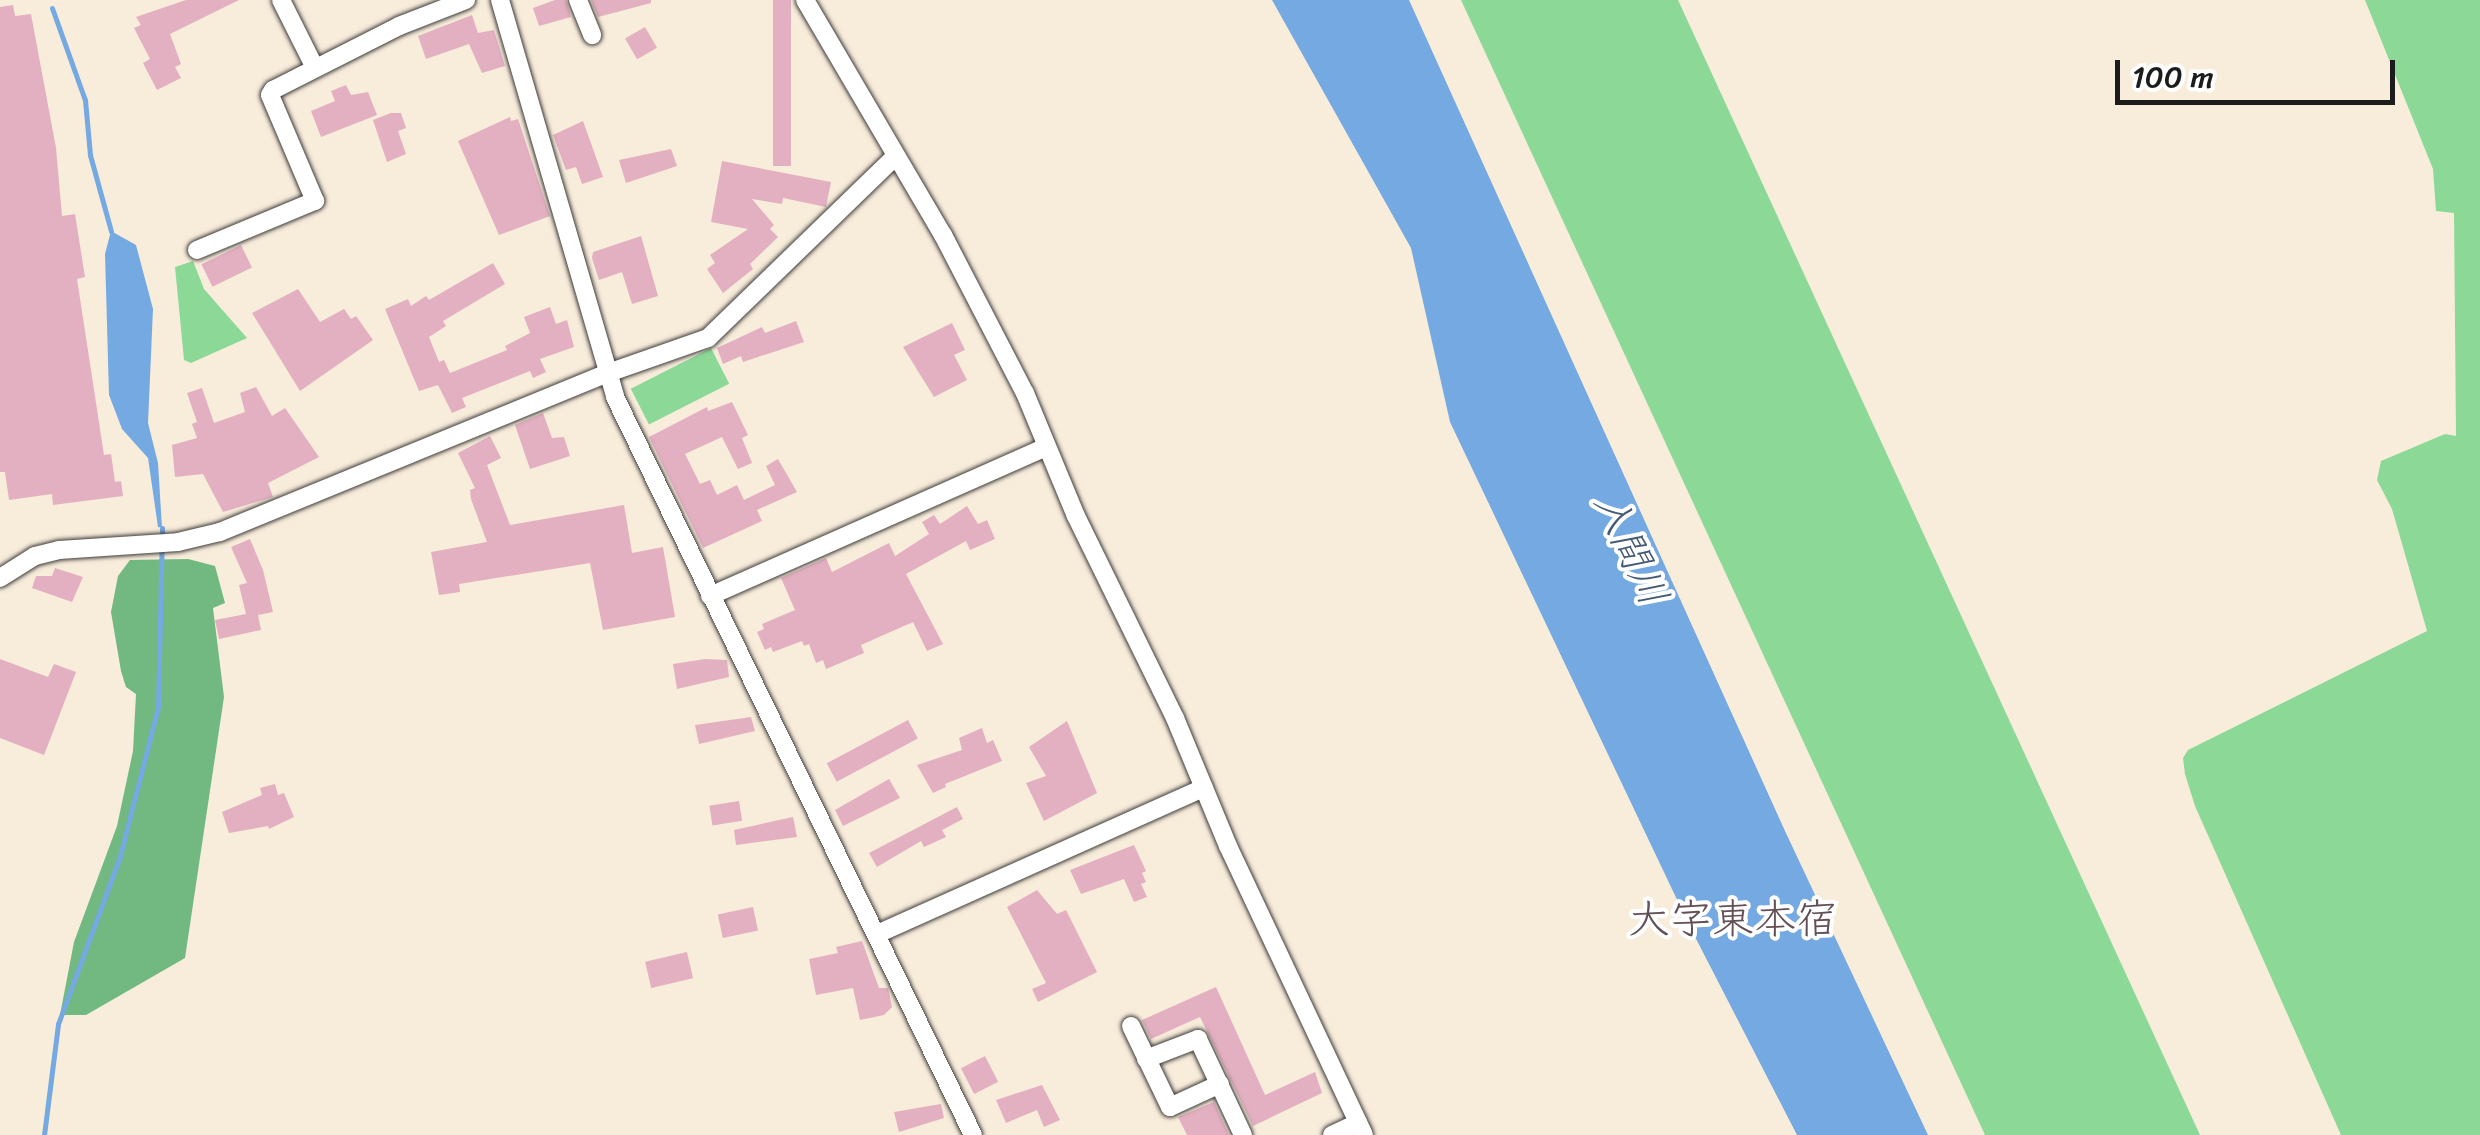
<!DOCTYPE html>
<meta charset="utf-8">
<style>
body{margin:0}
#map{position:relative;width:2480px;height:1135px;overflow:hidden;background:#f8ecdb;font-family:Sriracha,"Klee One",sans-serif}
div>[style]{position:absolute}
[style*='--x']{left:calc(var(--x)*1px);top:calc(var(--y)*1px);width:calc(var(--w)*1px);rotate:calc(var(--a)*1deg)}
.green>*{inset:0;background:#8cd997;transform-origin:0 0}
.forest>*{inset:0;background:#71b980}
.water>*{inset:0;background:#75a9e2}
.stream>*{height:5px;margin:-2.5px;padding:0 2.5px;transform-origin:2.5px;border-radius:2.5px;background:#75a9e2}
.building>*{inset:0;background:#e3b0c2;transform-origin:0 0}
.roads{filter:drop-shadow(0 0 2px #3d3b39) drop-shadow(0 0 2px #3d3b39)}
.minor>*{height:18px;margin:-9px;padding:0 9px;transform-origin:9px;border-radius:9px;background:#fff}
span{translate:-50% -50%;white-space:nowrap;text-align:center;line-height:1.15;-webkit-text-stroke:8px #fff;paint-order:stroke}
.water-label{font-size:40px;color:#445b75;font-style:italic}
.quarter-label{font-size:42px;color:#625056}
.scale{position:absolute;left:2115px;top:60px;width:280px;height:45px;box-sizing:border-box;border:5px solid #1c1c1c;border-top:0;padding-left:12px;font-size:30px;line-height:35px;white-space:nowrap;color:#1c1c1c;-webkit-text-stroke:8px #fff;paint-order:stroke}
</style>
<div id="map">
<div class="green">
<i style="clip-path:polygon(1461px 0,1678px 0,2200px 1135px,1985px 1135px)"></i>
<i style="clip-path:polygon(2365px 0,2480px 0,2480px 1135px,2341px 1135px,2195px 806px,2185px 774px,2183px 758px,2188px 750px,2427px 631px,2392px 509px,2377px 480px,2381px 461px,2445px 434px,2456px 436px,2454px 213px,2436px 211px,2433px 169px)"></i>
<i style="clip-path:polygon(193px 261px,204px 289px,247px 338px,191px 363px,184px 360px,175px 267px)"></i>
<i style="left:711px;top:348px;width:40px;height:90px;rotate:63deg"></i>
</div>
<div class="forest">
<i style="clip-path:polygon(188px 559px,215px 566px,225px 603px,213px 608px,224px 697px,185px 958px,86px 1015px,60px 1015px,74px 942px,117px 826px,133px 751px,136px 694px,126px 687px,121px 671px,111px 612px,118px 576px,130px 560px)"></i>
</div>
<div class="water">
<i style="clip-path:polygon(1272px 0,1409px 0,1785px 831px,1928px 1135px,1797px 1135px,1691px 929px,1450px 422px,1411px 248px)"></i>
<i style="clip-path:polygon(111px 231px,136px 245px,153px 309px,148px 423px,158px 463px,162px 528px,158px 527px,148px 458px,122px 429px,109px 395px,105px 254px)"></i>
</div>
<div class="stream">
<i style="--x:52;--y:8;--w:98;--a:70.3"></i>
<i style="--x:85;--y:100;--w:55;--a:84.8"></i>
<i style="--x:90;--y:155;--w:79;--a:74.6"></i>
<i style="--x:44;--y:1135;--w:112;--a:-82.8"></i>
<i style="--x:58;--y:1024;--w:179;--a:-69.7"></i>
<i style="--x:120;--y:856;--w:154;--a:-75.7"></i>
<i style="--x:158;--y:707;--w:179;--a:-88.7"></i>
</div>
<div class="building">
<i style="clip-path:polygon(186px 0,239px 0,170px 34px,181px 64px,175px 67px,181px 78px,157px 90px,143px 63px,150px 59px,134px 28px,141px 25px,136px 17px)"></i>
<i style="clip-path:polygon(555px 0,566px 0,571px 17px,539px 26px,533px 8px)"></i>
<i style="clip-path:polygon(591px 0,651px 0,651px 3px,598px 17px)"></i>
<i style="left:773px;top:0;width:18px;height:166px"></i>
<i style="clip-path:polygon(13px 5px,15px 16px,31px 14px,56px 148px,62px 216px,75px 214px,85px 277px,77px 279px,104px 455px,111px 454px,115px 482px,121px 481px,123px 496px,53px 505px,52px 494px,9px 500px,5px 472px,0 472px,0 7px)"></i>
<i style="clip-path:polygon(472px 15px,478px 33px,494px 30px,505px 66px,482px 73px,469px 44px,426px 59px,418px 36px)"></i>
<i style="left:645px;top:27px;width:24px;height:23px;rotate:60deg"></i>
<i style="clip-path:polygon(346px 85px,351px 95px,368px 92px,377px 115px,321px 137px,311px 111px,335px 101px,331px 91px)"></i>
<i style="clip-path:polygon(391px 113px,401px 113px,406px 128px,398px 131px,406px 154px,387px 162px,373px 120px)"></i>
<i style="clip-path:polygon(510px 117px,511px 121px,518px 119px,550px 216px,499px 235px,458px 141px)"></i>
<i style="clip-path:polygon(583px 121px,603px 177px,582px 184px,576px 167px,566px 170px,553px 135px)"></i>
<i style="clip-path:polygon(671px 149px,677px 166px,626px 183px,619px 160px)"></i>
<i style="clip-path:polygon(722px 161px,831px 182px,826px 207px,783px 198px,782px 204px,752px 199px,774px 225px,770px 229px,778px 237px,750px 264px,753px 269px,723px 293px,707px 269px,715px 263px,710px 255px,748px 229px,711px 222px)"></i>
<i style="clip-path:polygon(641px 236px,658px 296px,632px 304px,622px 272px,599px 280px,592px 258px,593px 252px)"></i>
<i style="left:241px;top:245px;width:25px;height:44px;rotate:64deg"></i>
<i style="clip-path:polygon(493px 263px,505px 284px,443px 321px,446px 326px,429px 337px,439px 362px,444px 360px,450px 373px,507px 350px,505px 346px,530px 333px,524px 317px,550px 307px,556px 324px,567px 320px,574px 347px,540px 359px,546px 372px,533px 378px,530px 371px,462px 398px,466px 407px,452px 413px,438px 385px,419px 391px,385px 309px,408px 299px,411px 306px,426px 296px,429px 300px)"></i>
<i style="clip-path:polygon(298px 289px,320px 322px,344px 309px,351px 319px,356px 316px,373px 340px,300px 391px,252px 313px)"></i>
<i style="clip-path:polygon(796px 321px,804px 342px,743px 362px,741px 356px,723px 364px,717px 348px,762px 327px,765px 333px)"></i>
<i style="clip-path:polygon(952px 323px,965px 350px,954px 355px,967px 380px,934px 397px,903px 347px)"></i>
<i style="clip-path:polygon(256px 387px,272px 416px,285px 408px,319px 457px,268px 483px,273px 497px,223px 512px,203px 474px,175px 477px,172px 445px,197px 438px,192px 424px,197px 422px,187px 393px,202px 388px,214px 423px,245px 412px,240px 393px)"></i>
<i style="clip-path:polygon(732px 402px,748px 435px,742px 438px,752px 463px,738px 469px,722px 437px,685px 454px,700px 484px,710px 480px,717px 495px,737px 485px,744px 500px,775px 485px,766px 466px,778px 459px,797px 492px,757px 510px,762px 521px,703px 548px,649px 437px,707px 407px,708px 411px)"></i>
<i style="clip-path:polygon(543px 413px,552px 438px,564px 437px,570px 456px,530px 469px,515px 425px)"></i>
<i style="clip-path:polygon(490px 436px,501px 458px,487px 465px,510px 525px,624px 505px,632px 553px,663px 547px,675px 617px,603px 630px,590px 563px,459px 584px,460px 592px,439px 595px,431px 552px,487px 542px,471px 499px,470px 490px,475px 488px,458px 453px)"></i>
<i style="clip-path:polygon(967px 506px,978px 524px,987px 520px,995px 539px,970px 550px,966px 541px,906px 574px,943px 644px,927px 651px,913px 622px,861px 645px,864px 653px,826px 669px,823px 660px,816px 663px,809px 644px,804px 646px,802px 641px,773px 652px,771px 647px,765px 650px,757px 632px,764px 629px,762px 624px,795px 610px,781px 578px,826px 558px,832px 572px,889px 543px,895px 556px,929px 534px,922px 522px,934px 515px,940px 524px)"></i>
<i style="clip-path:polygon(250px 539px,263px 570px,273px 612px,258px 615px,261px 630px,219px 639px,215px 620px,246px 614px,239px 585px,247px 583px,231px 547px)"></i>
<i style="clip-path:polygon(55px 568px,83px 577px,72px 602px,32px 588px,36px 576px,52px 576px)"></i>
<i style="clip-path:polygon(0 659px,48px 677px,54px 664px,76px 672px,44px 755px,0 738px)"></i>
<i style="clip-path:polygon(705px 659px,727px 660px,729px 677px,677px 689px,673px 664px)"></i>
<i style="clip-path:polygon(751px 717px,755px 731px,699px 744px,695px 725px)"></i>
<i style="left:908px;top:720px;width:21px;height:92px;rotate:62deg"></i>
<i style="clip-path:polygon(1067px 721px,1097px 793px,1044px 821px,1026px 783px,1046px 776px,1029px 747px)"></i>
<i style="clip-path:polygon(982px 728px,987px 743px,993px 740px,1002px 761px,945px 784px,946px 787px,933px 793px,917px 765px,962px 750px,959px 738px)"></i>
<i style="clip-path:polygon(889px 779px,900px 798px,843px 826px,835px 810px)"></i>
<i style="clip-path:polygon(275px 784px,278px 795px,284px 793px,294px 817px,269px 829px,268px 826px,229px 833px,222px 812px,262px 795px,260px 788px)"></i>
<i style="left:739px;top:801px;width:20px;height:30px;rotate:81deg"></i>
<i style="clip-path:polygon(957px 807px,963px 819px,942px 830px,946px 837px,924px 847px,921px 841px,877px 867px,869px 853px)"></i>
<i style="clip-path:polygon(793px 817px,797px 837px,736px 845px,734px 830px)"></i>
<i style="clip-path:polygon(1134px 845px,1146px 871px,1142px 873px,1146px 882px,1141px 884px,1147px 897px,1134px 902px,1124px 879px,1081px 894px,1070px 870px)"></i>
<i style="clip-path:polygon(1037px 890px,1057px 914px,1066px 910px,1097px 972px,1038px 1002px,1032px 989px,1046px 983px,1007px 907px)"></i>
<i style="left:753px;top:907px;width:24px;height:36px;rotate:78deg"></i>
<i style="clip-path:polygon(862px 941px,879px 988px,888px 988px,892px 1007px,884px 1015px,860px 1020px,853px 988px,816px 995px,809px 959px,838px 953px,836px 947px)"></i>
<i style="left:687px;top:952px;width:27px;height:43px;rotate:77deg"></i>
<i style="clip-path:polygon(1216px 987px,1265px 1095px,1315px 1072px,1322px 1093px,1253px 1126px,1200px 1017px,1151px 1039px,1142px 1020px)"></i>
<i style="left:985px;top:1056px;width:29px;height:27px;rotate:63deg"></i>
<i style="clip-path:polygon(1042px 1085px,1060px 1120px,1044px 1127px,1037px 1110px,1006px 1123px,996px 1100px)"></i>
<i style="clip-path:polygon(1214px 1102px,1229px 1135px,1187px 1135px,1178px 1117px)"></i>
<i style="clip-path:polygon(941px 1104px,944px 1118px,899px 1132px,894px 1112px)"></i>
</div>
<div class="roads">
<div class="minor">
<i style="--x:281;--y:0;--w:76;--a:63.4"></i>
<i style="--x:500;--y:0;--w:413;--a:73.8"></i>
<i style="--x:615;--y:397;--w:820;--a:64.12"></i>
<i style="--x:578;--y:0;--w:38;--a:68"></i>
<i style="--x:805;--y:0;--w:273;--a:59.6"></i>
<i style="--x:943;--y:235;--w:178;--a:62.6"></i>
<i style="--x:1025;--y:393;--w:133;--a:67.5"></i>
<i style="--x:1076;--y:516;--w:225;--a:63.9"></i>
<i style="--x:1175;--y:718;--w:139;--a:67.5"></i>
<i style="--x:1228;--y:846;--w:319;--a:64.8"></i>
<i style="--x:197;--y:250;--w:128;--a:-22.6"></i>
<i style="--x:315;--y:201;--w:115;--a:-113"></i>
<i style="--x:270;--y:95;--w:6;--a:-59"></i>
<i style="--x:273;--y:90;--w:141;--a:-26.9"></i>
<i style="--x:399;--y:26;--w:72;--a:-21.2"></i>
<i style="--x:0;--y:578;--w:41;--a:-32.2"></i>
<i style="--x:35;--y:556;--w:25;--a:-14"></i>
<i style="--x:59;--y:550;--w:119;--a:-3.8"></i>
<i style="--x:178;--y:542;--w:43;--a:-13.4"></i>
<i style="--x:220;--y:532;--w:419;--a:-22.3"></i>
<i style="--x:608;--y:373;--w:106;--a:-19.3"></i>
<i style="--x:708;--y:338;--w:260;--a:-44.1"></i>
<i style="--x:710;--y:596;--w:368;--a:-23.9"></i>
<i style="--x:877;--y:934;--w:358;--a:-24.1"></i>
<i style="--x:1131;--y:1026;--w:90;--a:64.3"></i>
<i style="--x:1170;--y:1107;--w:55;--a:-24.7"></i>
<i style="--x:1146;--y:1059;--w:56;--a:-21"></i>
<i style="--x:1198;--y:1039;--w:106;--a:64.9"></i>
<i style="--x:1332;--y:1135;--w:29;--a:-25"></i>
</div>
</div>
<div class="water-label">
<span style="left:1631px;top:549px;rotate:65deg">入間川</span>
</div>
<div class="quarter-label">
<span style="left:1733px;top:919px">大字東本宿</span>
</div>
<div class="scale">100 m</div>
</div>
